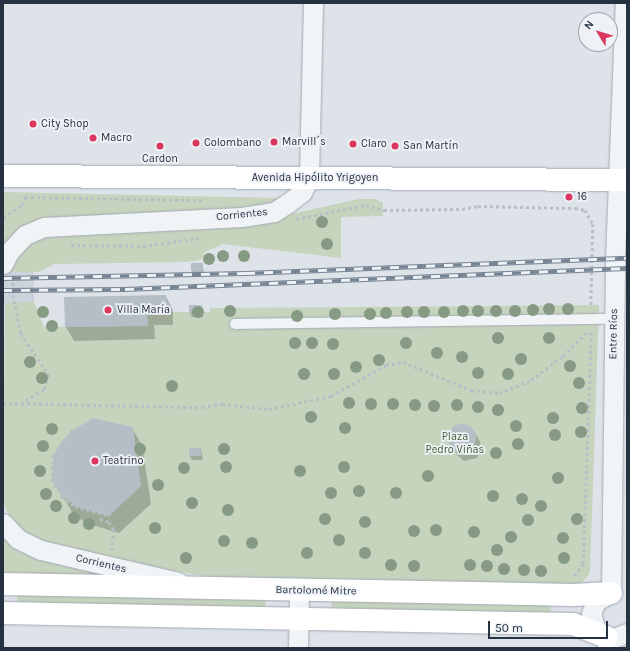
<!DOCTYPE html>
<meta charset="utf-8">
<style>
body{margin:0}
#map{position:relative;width:630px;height:651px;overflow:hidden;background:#dee3e9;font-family:Karla,sans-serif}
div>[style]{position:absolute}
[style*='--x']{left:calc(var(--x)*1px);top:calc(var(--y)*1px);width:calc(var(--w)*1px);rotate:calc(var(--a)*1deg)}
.built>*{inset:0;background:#ccd3db;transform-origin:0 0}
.green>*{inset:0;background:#c6d4be}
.shadow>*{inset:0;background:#0003}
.building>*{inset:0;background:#b5bdc6;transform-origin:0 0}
.round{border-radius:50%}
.path>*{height:2.5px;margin-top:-1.25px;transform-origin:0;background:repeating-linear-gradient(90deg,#b8bec4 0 3px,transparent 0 6px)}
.path>.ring{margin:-1.25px;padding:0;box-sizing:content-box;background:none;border:2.5px solid #b8bec4;border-radius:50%}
.roads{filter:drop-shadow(0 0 1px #a3aab3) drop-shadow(0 0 1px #a3aab3)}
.lane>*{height:10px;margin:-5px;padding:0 5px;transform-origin:5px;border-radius:5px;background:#f1f4f7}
.street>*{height:19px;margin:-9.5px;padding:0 9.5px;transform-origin:9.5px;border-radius:9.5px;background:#f1f4f7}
.secondary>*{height:22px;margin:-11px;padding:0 11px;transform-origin:11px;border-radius:11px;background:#fff}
.rail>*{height:4.5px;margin-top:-2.25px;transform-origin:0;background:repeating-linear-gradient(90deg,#eef2f6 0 9px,#768494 0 18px);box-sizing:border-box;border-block:1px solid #768494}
.trees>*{width:12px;height:12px;margin:-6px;border-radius:50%;background:#869a84}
.dots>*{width:11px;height:11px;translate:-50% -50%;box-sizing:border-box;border:2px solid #eef2f6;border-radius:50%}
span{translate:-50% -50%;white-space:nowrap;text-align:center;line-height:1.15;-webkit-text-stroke:3.5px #eef2f6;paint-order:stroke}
.poi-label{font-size:11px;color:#263241}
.left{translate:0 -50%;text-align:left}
.street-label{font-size:11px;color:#263241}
.park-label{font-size:11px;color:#3e5e32}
.frame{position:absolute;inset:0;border:4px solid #263241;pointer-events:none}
.north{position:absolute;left:578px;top:12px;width:40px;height:40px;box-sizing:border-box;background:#eef2f6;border:1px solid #9ea5ae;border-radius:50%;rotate:308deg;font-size:11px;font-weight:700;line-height:16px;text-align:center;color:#263241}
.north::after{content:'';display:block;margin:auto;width:14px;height:18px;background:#db365e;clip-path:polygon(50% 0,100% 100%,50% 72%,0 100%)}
.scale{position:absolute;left:488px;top:621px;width:120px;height:18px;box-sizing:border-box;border:2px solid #263241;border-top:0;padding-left:5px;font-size:12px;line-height:14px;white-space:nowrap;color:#263241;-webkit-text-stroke:3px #eef2f6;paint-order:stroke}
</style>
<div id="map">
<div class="built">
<i style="left:3px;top:272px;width:31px;height:31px"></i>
</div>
<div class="green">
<i style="clip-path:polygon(3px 192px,276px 198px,278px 200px,270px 206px,61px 219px,3px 252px)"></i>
<i style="clip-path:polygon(359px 199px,376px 199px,383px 203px,383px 216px,341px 217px,341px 258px,223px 244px,205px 252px,201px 260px,187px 262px,55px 264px,39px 272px,7px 272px,11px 261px,38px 235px,264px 220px)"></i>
<i style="clip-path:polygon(34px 302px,44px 327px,65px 327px,147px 326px,147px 312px,210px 312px,210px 308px,599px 305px,590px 573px,580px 585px,221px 579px,115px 560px,40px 543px,11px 522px,4px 503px,3px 492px,5px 303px)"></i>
<i style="clip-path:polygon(3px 535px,118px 576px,3px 574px)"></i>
<i style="clip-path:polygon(21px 593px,265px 600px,266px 605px,263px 608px,18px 603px,17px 596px)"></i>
<i style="clip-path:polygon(332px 601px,551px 603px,550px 615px,331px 609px)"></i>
</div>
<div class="shadow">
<i style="clip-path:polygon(202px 264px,205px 275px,194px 275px,192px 271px)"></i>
<i style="clip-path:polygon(166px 296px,173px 310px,173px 325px,154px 325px,155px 339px,74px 341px,66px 327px,66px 298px)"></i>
<i style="clip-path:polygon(201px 306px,203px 317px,192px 317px,190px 313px)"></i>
<i style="clip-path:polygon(464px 425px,475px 433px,480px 442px,481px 451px,477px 458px,464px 461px,457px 455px,449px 437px,456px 427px)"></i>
<i style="clip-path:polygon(132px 428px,142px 445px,151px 504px,119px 533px,86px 523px,73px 514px,53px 479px)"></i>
<i style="clip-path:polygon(201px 449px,203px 460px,192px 460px,190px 456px)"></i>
</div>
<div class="building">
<i style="left:191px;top:263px;width:12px;height:8px"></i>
<i style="clip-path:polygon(166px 295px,166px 312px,147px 312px,148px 326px,65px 327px,64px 297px)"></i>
<i style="left:189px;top:305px;width:13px;height:8px"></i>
<i style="clip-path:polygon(93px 418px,133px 427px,141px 486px,109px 516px,75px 506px,62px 496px,52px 479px,54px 455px,61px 442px,73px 430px)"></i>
<i class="round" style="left:448px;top:424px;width:28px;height:28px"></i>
<i style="left:189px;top:448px;width:12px;height:8px"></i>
</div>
<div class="path">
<i style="--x:3;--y:217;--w:22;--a:-32"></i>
<i style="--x:22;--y:205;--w:9;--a:-69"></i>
<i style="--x:25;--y:197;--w:180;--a:1"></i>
<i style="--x:296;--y:219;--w:71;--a:-11.3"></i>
<i style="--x:366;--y:205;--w:19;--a:16"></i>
<i style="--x:384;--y:210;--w:78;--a:-0.7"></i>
<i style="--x:462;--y:209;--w:16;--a:-11"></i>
<i style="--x:478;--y:206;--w:97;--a:1.2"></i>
<i style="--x:575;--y:208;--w:10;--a:11"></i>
<i style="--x:585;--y:210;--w:16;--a:60"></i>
<i style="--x:593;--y:224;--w:83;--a:91.4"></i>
<i style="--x:71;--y:245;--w:72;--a:0.8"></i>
<i style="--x:143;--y:246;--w:59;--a:-7.9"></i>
<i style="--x:13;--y:277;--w:18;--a:90"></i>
<i style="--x:13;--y:295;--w:40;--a:78"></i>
<i style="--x:21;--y:334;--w:50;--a:55.7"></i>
<i style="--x:49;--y:375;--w:16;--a:108"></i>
<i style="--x:44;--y:390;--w:26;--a:149"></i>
<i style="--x:3;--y:403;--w:199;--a:1.2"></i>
<i style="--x:202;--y:407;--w:20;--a:-9"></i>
<i style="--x:222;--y:404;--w:47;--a:6.1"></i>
<i style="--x:269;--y:409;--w:63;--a:-11.8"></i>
<i style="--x:331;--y:396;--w:63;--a:-29.4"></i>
<i style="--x:386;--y:365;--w:17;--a:-10"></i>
<i style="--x:403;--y:362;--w:74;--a:22.4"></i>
<i style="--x:471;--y:390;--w:28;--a:6"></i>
<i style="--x:499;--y:393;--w:35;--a:-22"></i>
<i style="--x:531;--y:380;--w:40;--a:-37"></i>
<i style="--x:563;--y:356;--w:34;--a:-45"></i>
<i style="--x:73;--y:430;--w:31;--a:127"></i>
<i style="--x:54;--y:455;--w:24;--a:95"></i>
<i style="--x:52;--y:479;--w:20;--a:60"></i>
<i style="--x:62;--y:496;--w:16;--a:38"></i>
<i style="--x:75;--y:506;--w:35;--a:16"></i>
<i style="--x:109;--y:516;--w:7;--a:-98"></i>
<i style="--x:108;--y:509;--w:5;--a:-143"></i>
<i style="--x:104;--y:506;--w:32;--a:-158"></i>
<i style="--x:74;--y:494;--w:20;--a:-127"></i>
<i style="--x:62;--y:478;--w:19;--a:-87"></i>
<i style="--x:63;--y:459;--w:26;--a:-58"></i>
<i style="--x:74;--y:431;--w:30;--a:124"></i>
<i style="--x:57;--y:456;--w:23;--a:97"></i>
<i style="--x:54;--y:479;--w:9;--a:63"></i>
<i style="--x:58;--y:487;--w:17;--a:45"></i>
<i style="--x:70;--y:499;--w:18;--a:29"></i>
<i style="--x:86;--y:508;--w:23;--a:15"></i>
<i style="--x:75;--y:433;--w:29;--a:124"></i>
<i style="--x:59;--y:457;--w:22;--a:95"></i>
<i style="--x:57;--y:479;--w:15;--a:58"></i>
<i style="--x:65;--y:492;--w:16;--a:38"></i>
<i style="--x:78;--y:502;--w:31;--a:17"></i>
<i style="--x:76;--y:435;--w:27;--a:123"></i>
<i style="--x:61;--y:458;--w:20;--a:96"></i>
<i style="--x:59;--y:478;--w:15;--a:58"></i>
<i style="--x:67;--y:491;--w:15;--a:37"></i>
<i style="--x:79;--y:500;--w:26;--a:18"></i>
<i class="ring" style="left:67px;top:452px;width:35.5px;height:35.5px"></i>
<i style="--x:100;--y:519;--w:9;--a:18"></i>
<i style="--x:109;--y:522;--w:9;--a:58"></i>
<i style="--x:114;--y:530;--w:20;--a:96"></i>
<i style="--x:574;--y:576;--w:15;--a:-53"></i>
<i style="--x:583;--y:564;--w:232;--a:-88"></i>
</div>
<div class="roads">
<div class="lane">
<i style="--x:235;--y:324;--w:380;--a:-0.8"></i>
</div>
<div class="street">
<i style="--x:3;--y:264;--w:13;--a:-63"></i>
<i style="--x:9;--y:252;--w:23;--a:-47"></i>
<i style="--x:25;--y:235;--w:21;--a:-23"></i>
<i style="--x:44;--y:227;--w:198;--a:-2.9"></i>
<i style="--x:242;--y:217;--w:32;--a:-9"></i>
<i style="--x:274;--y:212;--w:17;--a:-33"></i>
<i style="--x:288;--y:203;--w:18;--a:-38"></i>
<i style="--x:302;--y:192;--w:16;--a:-63"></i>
<i style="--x:309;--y:178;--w:175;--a:-88.7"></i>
<i style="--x:3;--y:523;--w:22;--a:47"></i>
<i style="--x:18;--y:539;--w:25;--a:26"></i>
<i style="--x:41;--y:550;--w:141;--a:13.1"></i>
<i style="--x:607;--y:637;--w:7;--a:8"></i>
<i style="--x:614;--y:638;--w:14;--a:-21"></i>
<i style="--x:298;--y:648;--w:58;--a:-89"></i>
<i style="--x:607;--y:648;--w:11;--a:-90"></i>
<i style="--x:607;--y:637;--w:13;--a:-148"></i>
<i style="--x:596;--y:630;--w:17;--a:-107"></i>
<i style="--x:591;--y:614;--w:14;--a:-69"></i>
<i style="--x:596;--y:601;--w:17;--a:-28"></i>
<i style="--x:611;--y:593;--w:334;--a:-89.3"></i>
<i style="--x:615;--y:259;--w:256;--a:-87.8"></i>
</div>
<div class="secondary">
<i style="--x:3;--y:176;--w:624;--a:0.37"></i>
<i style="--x:3;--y:584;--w:571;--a:1.1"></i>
<i style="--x:574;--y:595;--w:37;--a:-3"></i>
<i style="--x:3;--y:613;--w:570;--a:1.11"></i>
<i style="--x:573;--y:624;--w:36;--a:21"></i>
</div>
</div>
<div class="rail">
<i style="--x:3;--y:278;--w:243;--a:-1.2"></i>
<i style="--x:246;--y:273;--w:381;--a:-2.3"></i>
<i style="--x:3;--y:290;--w:122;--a:-0.5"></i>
<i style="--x:125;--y:289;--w:502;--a:-2.4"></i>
</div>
<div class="trees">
<i style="left:322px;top:222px"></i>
<i style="left:327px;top:244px"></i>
<i style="left:223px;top:256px"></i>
<i style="left:244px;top:256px"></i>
<i style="left:209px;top:259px"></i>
<i style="left:549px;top:309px"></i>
<i style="left:568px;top:309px"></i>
<i style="left:533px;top:310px"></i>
<i style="left:230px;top:311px"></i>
<i style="left:463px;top:311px"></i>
<i style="left:478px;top:311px"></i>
<i style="left:496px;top:311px"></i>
<i style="left:515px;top:311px"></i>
<i style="left:43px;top:312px"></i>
<i style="left:198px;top:312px"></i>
<i style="left:407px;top:312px"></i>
<i style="left:424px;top:312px"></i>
<i style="left:444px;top:312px"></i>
<i style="left:386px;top:313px"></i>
<i style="left:335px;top:314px"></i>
<i style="left:370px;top:314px"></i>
<i style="left:297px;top:316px"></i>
<i style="left:52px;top:326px"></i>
<i style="left:498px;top:338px"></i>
<i style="left:549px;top:338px"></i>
<i style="left:295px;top:343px"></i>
<i style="left:312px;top:343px"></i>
<i style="left:406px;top:343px"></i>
<i style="left:333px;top:344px"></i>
<i style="left:437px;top:353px"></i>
<i style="left:462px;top:357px"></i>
<i style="left:521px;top:359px"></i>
<i style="left:379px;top:360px"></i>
<i style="left:30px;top:362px"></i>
<i style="left:570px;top:366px"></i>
<i style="left:356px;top:367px"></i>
<i style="left:478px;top:373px"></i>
<i style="left:304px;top:374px"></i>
<i style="left:334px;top:374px"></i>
<i style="left:508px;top:374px"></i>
<i style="left:42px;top:378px"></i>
<i style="left:579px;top:383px"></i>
<i style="left:172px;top:386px"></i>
<i style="left:349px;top:403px"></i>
<i style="left:371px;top:404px"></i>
<i style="left:393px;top:404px"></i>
<i style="left:415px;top:405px"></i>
<i style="left:457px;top:405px"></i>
<i style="left:434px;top:406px"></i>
<i style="left:478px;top:407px"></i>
<i style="left:582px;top:408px"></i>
<i style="left:498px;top:410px"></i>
<i style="left:311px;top:417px"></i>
<i style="left:553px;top:418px"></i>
<i style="left:516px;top:426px"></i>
<i style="left:345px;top:428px"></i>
<i style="left:52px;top:429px"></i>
<i style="left:581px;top:432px"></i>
<i style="left:555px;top:435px"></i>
<i style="left:518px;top:444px"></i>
<i style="left:43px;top:446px"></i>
<i style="left:140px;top:449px"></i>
<i style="left:224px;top:449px"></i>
<i style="left:496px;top:453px"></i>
<i style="left:226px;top:467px"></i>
<i style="left:344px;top:467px"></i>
<i style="left:184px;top:468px"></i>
<i style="left:40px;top:471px"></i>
<i style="left:300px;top:471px"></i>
<i style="left:428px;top:476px"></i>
<i style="left:558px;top:478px"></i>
<i style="left:158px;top:485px"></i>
<i style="left:359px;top:491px"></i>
<i style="left:331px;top:493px"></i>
<i style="left:396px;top:493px"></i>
<i style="left:46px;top:494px"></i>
<i style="left:493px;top:496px"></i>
<i style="left:522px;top:499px"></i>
<i style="left:192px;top:503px"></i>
<i style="left:56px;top:506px"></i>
<i style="left:541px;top:506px"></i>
<i style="left:228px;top:510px"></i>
<i style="left:74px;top:518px"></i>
<i style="left:325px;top:519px"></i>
<i style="left:577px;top:519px"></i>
<i style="left:528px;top:520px"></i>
<i style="left:365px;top:522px"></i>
<i style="left:89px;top:524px"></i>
<i style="left:155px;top:528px"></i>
<i style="left:436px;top:530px"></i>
<i style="left:414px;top:531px"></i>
<i style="left:474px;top:532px"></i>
<i style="left:511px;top:537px"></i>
<i style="left:563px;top:538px"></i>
<i style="left:339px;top:540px"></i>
<i style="left:224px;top:541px"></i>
<i style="left:252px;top:543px"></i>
<i style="left:497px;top:550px"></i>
<i style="left:307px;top:553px"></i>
<i style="left:365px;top:553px"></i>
<i style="left:186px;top:558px"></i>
<i style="left:564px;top:558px"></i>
<i style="left:391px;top:565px"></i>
<i style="left:470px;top:565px"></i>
<i style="left:414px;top:566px"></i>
<i style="left:487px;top:566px"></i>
<i style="left:504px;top:569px"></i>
<i style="left:524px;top:570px"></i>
<i style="left:541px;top:571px"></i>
</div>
<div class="dots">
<i style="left:33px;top:124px;background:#db365e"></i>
<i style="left:93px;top:138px;background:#db365e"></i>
<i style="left:274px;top:142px;background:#db365e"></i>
<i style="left:196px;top:143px;background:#db365e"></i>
<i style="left:353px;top:144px;background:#db365e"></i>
<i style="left:160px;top:146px;background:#db365e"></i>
<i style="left:395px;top:146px;background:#db365e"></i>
<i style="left:569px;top:197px;background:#db365e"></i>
<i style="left:108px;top:310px;background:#db365e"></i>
<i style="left:95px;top:461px;background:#db365e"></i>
</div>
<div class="poi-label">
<span class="left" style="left:41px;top:124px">City Shop</span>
<span class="left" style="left:101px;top:138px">Macro</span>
<span class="left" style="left:282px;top:142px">Marvill´s</span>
<span class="left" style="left:204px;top:143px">Colombano</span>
<span class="left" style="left:361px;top:144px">Claro</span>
<span class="left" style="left:403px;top:146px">San Martín</span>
<span style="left:160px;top:159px">Cardon</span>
<span class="left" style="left:577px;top:197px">16</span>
<span class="left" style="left:117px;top:310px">Villa María</span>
<span class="left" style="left:103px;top:461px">Teatrino</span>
</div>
<div class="street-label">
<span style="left:315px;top:178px">Avenida Hipólito Yrigoyen</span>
<span style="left:242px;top:215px;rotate:-6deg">Corrientes</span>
<span style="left:614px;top:334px;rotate:-89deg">Entre Ríos</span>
<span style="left:101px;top:564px;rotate:13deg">Corrientes</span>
<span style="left:316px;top:591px;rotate:1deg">Bartolomé Mitre</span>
</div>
<div class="park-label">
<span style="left:455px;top:444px">Plaza<br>Pedro Viñas</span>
</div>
<div class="frame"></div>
<div class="north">N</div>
<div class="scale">50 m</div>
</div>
